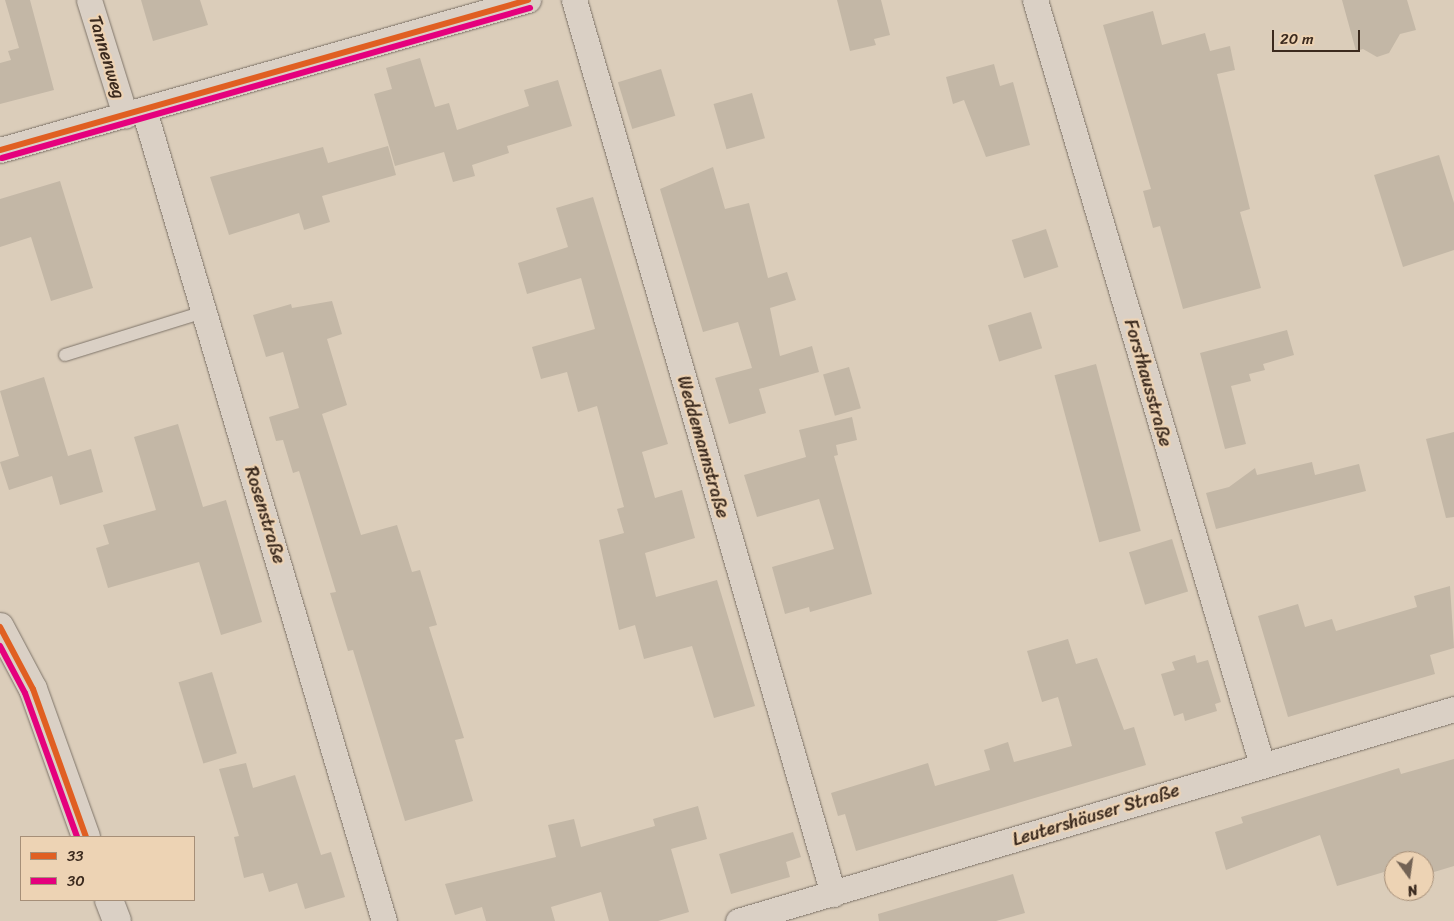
<!DOCTYPE html>
<meta charset="utf-8">
<style>
body{margin:0}
#map{position:relative;width:1454px;height:921px;overflow:hidden;background:#dbcdba;font-family:Sriracha,sans-serif}
div>[style]{position:absolute}
[style*='--x']{left:calc(var(--x)*1px);top:calc(var(--y)*1px);width:calc(var(--w)*1px);rotate:calc(var(--a)*1deg)}
.building>*{inset:0;background:#c3b7a6;transform-origin:0 0}
.roads{filter:drop-shadow(0 0 1px #7e7469) drop-shadow(0 0 1px #7e7469)}
.lane>*{height:12px;margin:-6px;padding:0 6px;transform-origin:6px;border-radius:6px;background:#dad0c5}
.street>*{height:25px;margin:-12.5px;padding:0 12.5px;transform-origin:12.5px;border-radius:12.5px;background:#dad0c5}
.secondary>*{height:28px;margin:-14px;padding:0 14px;transform-origin:14px;border-radius:14px;background:#dad0c5}
.bus-1>*{height:6px;margin:-3px;padding:0 3px;transform-origin:3px;border-radius:3px;background:#e05f22}
.bus-2>*{height:6px;margin:-3px;padding:0 3px;transform-origin:3px;border-radius:3px;background:#e5007d}
span{translate:-50% -50%;white-space:nowrap;text-align:center;line-height:1.15;-webkit-text-stroke:4.5px #edd3b4;paint-order:stroke}
.street-label{font-size:18px;color:#3b2a1e}
.legend{position:absolute;left:20px;top:836px;width:175px;height:65px;box-sizing:border-box;background:#edd3b4;border:1px solid #a68f78;margin:0;padding:6px 9px;list-style:none;font-size:15px;color:#3b2a1e}
.legend li{display:flex;align-items:center;gap:10px;height:25px}
.legend b{width:25px;border:1px solid #a68f78}
.north{position:absolute;left:1384px;top:851px;width:50px;height:50px;box-sizing:border-box;background:#edd3b4;border:1px solid #a68f78;border-radius:50%;rotate:166deg;font-size:14px;font-weight:700;line-height:20px;text-align:center;color:#3b2a1e}
.north::after{content:'';display:block;margin:auto;width:18px;height:22px;background:#736355;clip-path:polygon(50% 0,100% 100%,50% 72%,0 100%)}
.scale{position:absolute;left:1272px;top:30px;width:88px;height:22px;box-sizing:border-box;border:2px solid #3b2a1e;border-top:0;padding-left:6px;font-size:15px;line-height:18px;white-space:nowrap;color:#3b2a1e;-webkit-text-stroke:4px #edd3b4;paint-order:stroke}
</style>
<div id="map">
<div class="building">
<i style="clip-path:polygon(5px 0,30px 0,54px 90px,0 104px,0 63px,11px 60px,8px 51px,19px 48px)"></i>
<i style="clip-path:polygon(141px 0,200px 0,208px 25px,153px 41px)"></i>
<i style="clip-path:polygon(837px 0,881px 0,890px 35px,874px 39px,876px 45px,850px 51px)"></i>
<i style="clip-path:polygon(1342px 0,1407px 0,1416px 30px,1400px 34px,1389px 53px,1377px 57px,1363px 49px,1356px 51px)"></i>
<i style="clip-path:polygon(1153px 11px,1162px 45px,1205px 33px,1210px 51px,1230px 46px,1235px 70px,1217px 74px,1250px 209px,1240px 212px,1261px 288px,1183px 309px,1160px 226px,1153px 228px,1143px 191px,1151px 189px,1103px 25px)"></i>
<i style="clip-path:polygon(420px 58px,435px 107px,449px 103px,457px 130px,529px 106px,524px 90px,558px 80px,572px 126px,507px 146px,509px 153px,472px 165px,475px 176px,453px 182px,444px 152px,395px 166px,374px 94px,392px 89px,386px 68px)"></i>
<i style="clip-path:polygon(994px 64px,1000px 86px,1013px 82px,1030px 145px,986px 157px,964px 100px,953px 104px,946px 77px)"></i>
<i style="left:661px;top:69px;width:49px;height:45px;rotate:73deg"></i>
<i style="left:752px;top:93px;width:47px;height:40px;rotate:74deg"></i>
<i style="clip-path:polygon(388px 146px,396px 175px,322px 196px,330px 222px,304px 230px,299px 213px,229px 235px,210px 177px,323px 147px,328px 163px)"></i>
<i style="clip-path:polygon(1439px 155px,1454px 203px,1454px 250px,1403px 267px,1374px 175px)"></i>
<i style="clip-path:polygon(713px 167px,725px 209px,749px 203px,768px 278px,787px 272px,796px 300px,770px 308px,780px 356px,812px 346px,819px 372px,759px 389px,766px 413px,729px 424px,715px 378px,752px 368px,738px 322px,703px 332px,660px 189px)"></i>
<i style="clip-path:polygon(60px 181px,93px 288px,51px 301px,31px 237px,0 247px,0 199px)"></i>
<i style="clip-path:polygon(593px 197px,668px 444px,642px 452px,655px 498px,682px 490px,695px 538px,645px 553px,656px 597px,717px 580px,755px 706px,714px 718px,692px 646px,644px 659px,635px 625px,619px 630px,599px 540px,624px 533px,617px 509px,624px 507px,597px 406px,578px 412px,567px 372px,541px 379px,532px 347px,595px 329px,581px 278px,527px 294px,518px 263px,568px 247px,556px 208px)"></i>
<i style="left:1046px;top:229px;width:40px;height:36px;rotate:72deg"></i>
<i style="clip-path:polygon(332px 301px,342px 334px,327px 339px,347px 405px,322px 414px,361px 535px,397px 525px,412px 572px,420px 570px,437px 625px,429px 627px,464px 738px,455px 740px,473px 801px,405px 821px,353px 650px,348px 651px,330px 593px,336px 592px,299px 471px,293px 473px,283px 440px,276px 441px,269px 417px,299px 408px,283px 352px,266px 357px,253px 315px,291px 304px,292px 308px)"></i>
<i style="left:1031px;top:312px;width:38px;height:45px;rotate:73deg"></i>
<i style="clip-path:polygon(1287px 330px,1294px 355px,1263px 364px,1265px 370px,1249px 374px,1251px 381px,1231px 386px,1246px 444px,1225px 449px,1200px 353px)"></i>
<i style="left:1096px;top:364px;width:173px;height:43px;rotate:75deg"></i>
<i style="left:849px;top:367px;width:43px;height:27px;rotate:74deg"></i>
<i style="clip-path:polygon(44px 377px,68px 456px,91px 449px,103px 492px,60px 505px,52px 476px,9px 490px,0 462px,19px 456px,0 391px)"></i>
<i style="clip-path:polygon(852px 417px,857px 440px,836px 445px,838px 455px,834px 456px,872px 594px,810px 612px,809px 607px,785px 614px,772px 567px,834px 549px,819px 499px,757px 517px,744px 475px,806px 457px,799px 430px)"></i>
<i style="clip-path:polygon(178px 424px,203px 507px,226px 500px,262px 622px,221px 635px,199px 562px,108px 588px,96px 548px,109px 544px,103px 525px,156px 510px,134px 437px)"></i>
<i style="clip-path:polygon(1454px 432px,1454px 517px,1446px 518px,1426px 439px)"></i>
<i style="clip-path:polygon(1312px 462px,1315px 475px,1359px 464px,1366px 491px,1216px 529px,1206px 493px,1229px 487px,1255px 468px,1257px 475px)"></i>
<i style="left:1172px;top:539px;width:55px;height:45px;rotate:73deg"></i>
<i style="clip-path:polygon(1450px 586px,1454px 648px,1430px 655px,1435px 674px,1288px 717px,1258px 616px,1298px 604px,1305px 627px,1332px 619px,1336px 631px,1417px 607px,1414px 596px)"></i>
<i style="clip-path:polygon(1068px 639px,1076px 664px,1097px 658px,1124px 730px,1134px 727px,1146px 765px,856px 851px,845px 814px,838px 816px,831px 793px,928px 763px,935px 786px,990px 770px,984px 750px,1008px 742px,1014px 762px,1072px 746px,1058px 697px,1042px 702px,1027px 651px)"></i>
<i style="clip-path:polygon(1195px 655px,1197px 663px,1208px 660px,1221px 702px,1215px 704px,1217px 711px,1185px 721px,1183px 713px,1174px 716px,1161px 674px,1175px 670px,1172px 662px)"></i>
<i style="left:212px;top:672px;width:85px;height:35px;rotate:73deg"></i>
<i style="clip-path:polygon(1454px 759px,1454px 866px,1424px 875px,1424px 861px,1394px 861px,1394px 884px,1388px 886px,1384px 872px,1337px 886px,1320px 835px,1226px 870px,1215px 832px,1243px 823px,1241px 817px,1399px 768px,1401px 774px)"></i>
<i style="clip-path:polygon(246px 763px,253px 788px,295px 775px,321px 855px,331px 852px,345px 897px,305px 909px,297px 883px,269px 892px,263px 873px,244px 878px,234px 837px,239px 836px,219px 769px)"></i>
<i style="clip-path:polygon(698px 806px,707px 839px,671px 849px,689px 912px,658px 921px,609px 921px,601px 892px,551px 907px,555px 921px,486px 921px,482px 907px,455px 915px,445px 884px,556px 857px,548px 825px,574px 819px,581px 847px,655px 826px,653px 819px)"></i>
<i style="clip-path:polygon(793px 832px,801px 857px,786px 862px,790px 877px,731px 894px,719px 854px)"></i>
<i style="clip-path:polygon(1013px 874px,1025px 913px,996px 921px,879px 921px,878px 914px)"></i>
</div>
<div class="roads">
<div class="lane">
<i style="--x:65;--y:355;--w:145;--a:-17.2"></i>
</div>
<div class="street">
<i style="--x:89;--y:0;--w:121;--a:72.6"></i>
<i style="--x:574;--y:0;--w:931;--a:73.84"></i>
<i style="--x:1035;--y:0;--w:798;--a:73.47"></i>
<i style="--x:144;--y:110;--w:846;--a:73.51"></i>
<i style="--x:0;--y:150;--w:549;--a:-15.86"></i>
<i style="--x:738;--y:921;--w:747;--a:-16.49"></i>
</div>
<div class="secondary">
<i style="--x:0;--y:627;--w:70;--a:62"></i>
<i style="--x:33;--y:689;--w:157;--a:70.3"></i>
<i style="--x:109;--y:900;--w:22;--a:69"></i>
</div>
</div>
<div class="bus-1">
<i style="--x:0;--y:150;--w:549;--a:-15.86"></i>
<i style="--x:0;--y:627;--w:70;--a:62"></i>
<i style="--x:33;--y:689;--w:157;--a:70.3"></i>
</div>
<div class="bus-2">
<i style="--x:2;--y:158;--w:549;--a:-15.86"></i>
<i style="--x:0;--y:646;--w:53;--a:62"></i>
<i style="--x:25;--y:693;--w:153;--a:70.1"></i>
</div>
<div class="street-label">
<span style="left:107px;top:57px;rotate:73deg">Tannenweg</span>
<span style="left:1148px;top:383px;rotate:74deg">Forsthausstraße</span>
<span style="left:703px;top:447px;rotate:74deg">Weddemannstraße</span>
<span style="left:265px;top:515px;rotate:73deg">Rosenstraße</span>
<span style="left:1096px;top:815px;rotate:-17deg">Leutershäuser Straße</span>
</div>
<ul class="legend">
<li><b style="height:6px;background:#e05f22"></b>33</li>
<li><b style="height:6px;background:#e5007d"></b>30</li>
</ul>
<div class="north">N</div>
<div class="scale">20 m</div>
</div>
